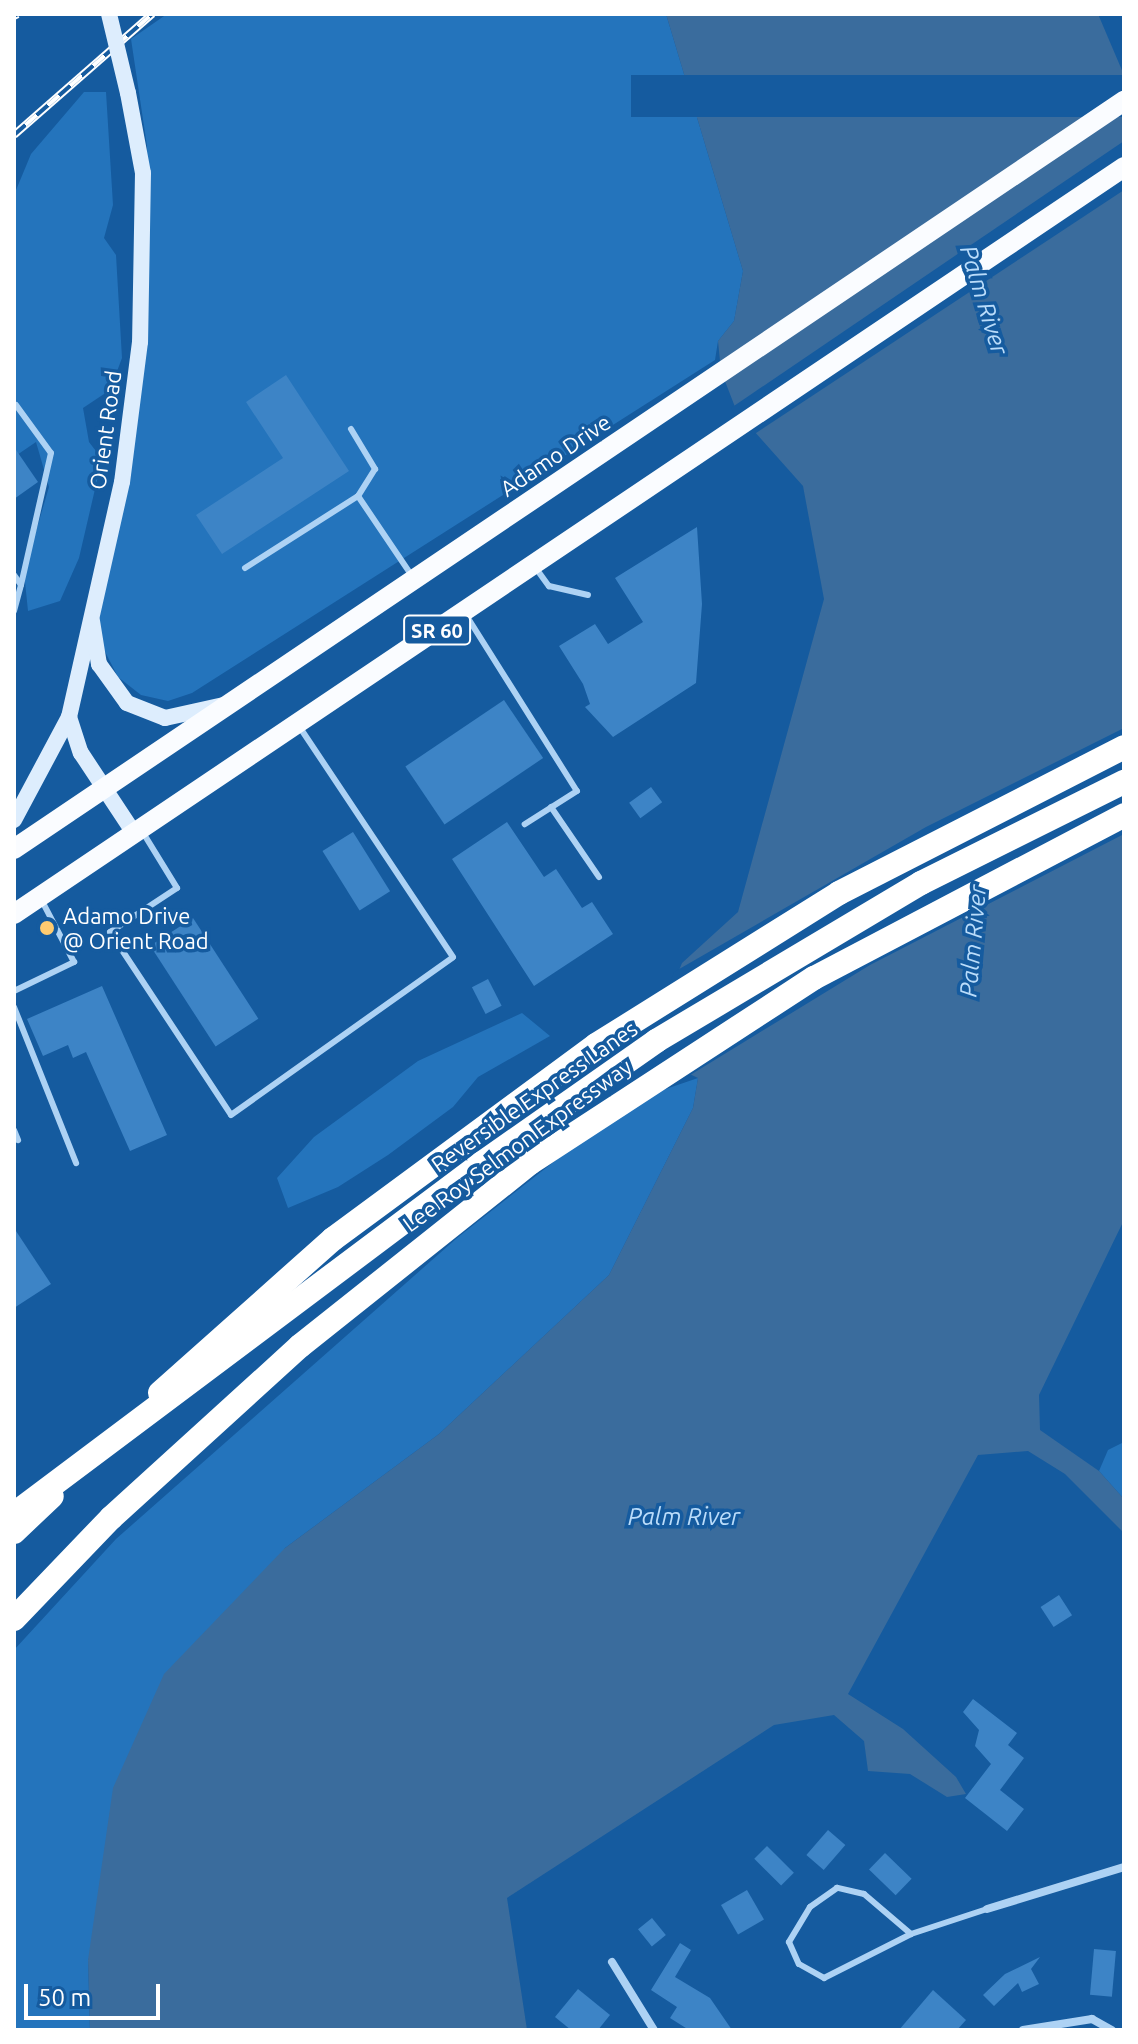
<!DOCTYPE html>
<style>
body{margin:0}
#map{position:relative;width:1138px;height:2044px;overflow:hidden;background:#155b9f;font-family:Ubuntu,sans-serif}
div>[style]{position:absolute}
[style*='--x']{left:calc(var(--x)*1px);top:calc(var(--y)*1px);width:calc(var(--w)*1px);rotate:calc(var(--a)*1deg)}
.green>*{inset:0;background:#2474bc}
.water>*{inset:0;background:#3a6c9d}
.pier>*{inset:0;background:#155b9f;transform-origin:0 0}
.building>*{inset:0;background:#3d84c6;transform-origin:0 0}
.lane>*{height:6px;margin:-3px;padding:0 3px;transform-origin:3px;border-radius:3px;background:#add2f4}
.street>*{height:8px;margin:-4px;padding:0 4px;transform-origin:4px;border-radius:4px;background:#add2f4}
.secondary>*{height:16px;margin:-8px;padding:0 8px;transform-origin:8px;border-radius:8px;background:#ddedfd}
.primary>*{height:20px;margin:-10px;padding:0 10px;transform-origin:10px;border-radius:10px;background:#fafcff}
.highway>*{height:24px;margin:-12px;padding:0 12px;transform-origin:12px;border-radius:12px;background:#fff}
.rail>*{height:8px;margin-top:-4px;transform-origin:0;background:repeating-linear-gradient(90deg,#155b9f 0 15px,#fff 0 30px);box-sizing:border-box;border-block:2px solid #fff}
.secondary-bridge>*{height:16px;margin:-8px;padding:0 8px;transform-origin:8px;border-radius:8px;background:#ddedfd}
.highway-bridge>*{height:24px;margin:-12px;padding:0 12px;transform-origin:12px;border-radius:12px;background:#fff}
.dots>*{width:22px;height:22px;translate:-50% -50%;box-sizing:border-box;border:4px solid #155b9f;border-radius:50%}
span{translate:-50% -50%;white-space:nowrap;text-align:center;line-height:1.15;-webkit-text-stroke:7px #155b9f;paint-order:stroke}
.shield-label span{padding:2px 6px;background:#155b9f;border:2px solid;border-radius:6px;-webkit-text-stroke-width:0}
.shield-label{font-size:20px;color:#fff;font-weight:700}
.street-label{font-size:22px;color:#fff}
.poi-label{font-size:22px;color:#fff}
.left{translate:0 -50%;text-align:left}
.water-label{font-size:24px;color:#badcfa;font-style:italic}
.frame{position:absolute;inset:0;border:16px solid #fff;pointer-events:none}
.scale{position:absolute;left:24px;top:1984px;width:136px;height:36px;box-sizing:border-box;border:4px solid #fff;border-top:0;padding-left:10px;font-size:24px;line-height:28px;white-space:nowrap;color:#fff;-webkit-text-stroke:6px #155b9f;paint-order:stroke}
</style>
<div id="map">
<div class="green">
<i style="clip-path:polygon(167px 14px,666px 14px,743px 271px,734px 321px,718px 341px,715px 360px,192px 693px,168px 701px,141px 695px,118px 677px,97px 636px,149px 262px,147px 146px,131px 39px)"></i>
<i style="clip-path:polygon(84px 92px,106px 92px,113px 205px,104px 238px,116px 255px,122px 358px,110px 390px,83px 408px,89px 442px,102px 459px,79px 558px,60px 601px,28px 611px,24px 572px,49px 487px,36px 442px,14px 457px,14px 195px,31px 154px)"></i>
<i style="clip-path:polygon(522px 1013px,550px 1036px,478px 1077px,453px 1107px,388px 1155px,338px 1187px,288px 1208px,277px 1178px,314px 1137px,418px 1061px)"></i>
<i style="clip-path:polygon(698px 1078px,693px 1108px,609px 1275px,439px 1434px,285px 1548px,88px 1960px,90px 2030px,14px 2030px,14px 1650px,116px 1539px,457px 1238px,579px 1142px,657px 1092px)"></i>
<i style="clip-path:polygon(1124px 1442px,1124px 1499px,1099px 1471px,1108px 1450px)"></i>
</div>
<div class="water">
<i style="clip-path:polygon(666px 14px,1098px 14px,1124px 75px,1124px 1220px,1039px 1395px,1040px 1430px,1099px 1471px,1124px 1499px,1124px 1533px,1065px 1474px,1028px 1451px,978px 1455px,848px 1694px,903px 1729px,956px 1777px,966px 1794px,947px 1797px,910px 1774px,868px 1771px,864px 1741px,834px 1715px,774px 1725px,507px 1898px,527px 2030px,90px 2030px,88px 1960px,113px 1788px,164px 1674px,285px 1548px,439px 1434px,609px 1275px,693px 1108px,698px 1078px,658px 1059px,663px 1010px,682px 963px,738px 912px,824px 599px,803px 486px,737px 412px,721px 371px,718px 341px,734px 321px,743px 271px)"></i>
</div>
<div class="pier">
<i style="left:1124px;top:75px;width:42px;height:493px;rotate:90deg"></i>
<i style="clip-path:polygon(1124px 141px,1124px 190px,753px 435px,734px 414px,731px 408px)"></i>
<i style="clip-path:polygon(1124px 728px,1124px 834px,870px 965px,687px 1077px,655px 1062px,659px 1010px,674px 972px,926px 827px)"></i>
</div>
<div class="building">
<i style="clip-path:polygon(286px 375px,349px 471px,222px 554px,196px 515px,283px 458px,246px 402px)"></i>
<i style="clip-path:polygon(14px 447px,38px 482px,14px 499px)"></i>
<i style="clip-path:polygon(697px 527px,702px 604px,696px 683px,613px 737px,585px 707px,590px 704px,583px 684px,559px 646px,595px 624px,608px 644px,643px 622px,615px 578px)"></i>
<i style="left:504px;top:700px;width:70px;height:119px;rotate:56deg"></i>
<i style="left:651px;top:787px;width:19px;height:27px;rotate:54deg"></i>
<i style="clip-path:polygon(507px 822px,544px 877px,556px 869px,582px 908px,592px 902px,613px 934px,534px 986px,452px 859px)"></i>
<i style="left:353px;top:832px;width:70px;height:36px;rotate:58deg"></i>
<i style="left:193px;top:918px;width:120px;height:51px;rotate:57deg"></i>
<i style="left:488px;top:979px;width:30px;height:18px;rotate:63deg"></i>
<i style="clip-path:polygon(102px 986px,167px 1135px,130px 1151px,86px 1052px,73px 1058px,68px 1045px,43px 1056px,27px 1019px)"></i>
<i style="clip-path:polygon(14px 1228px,51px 1284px,14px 1308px)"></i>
<i style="left:1059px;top:1595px;width:24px;height:22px;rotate:57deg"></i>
<i style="clip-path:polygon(973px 1699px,1017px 1733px,1008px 1745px,1024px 1758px,1000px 1790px,1024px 1809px,1007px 1831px,965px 1798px,991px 1764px,975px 1746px,979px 1730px,963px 1712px)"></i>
<i style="left:828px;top:1830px;width:23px;height:33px;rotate:41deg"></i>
<i style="left:767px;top:1846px;width:38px;height:18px;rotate:45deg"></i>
<i style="left:885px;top:1853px;width:37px;height:23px;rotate:44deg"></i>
<i style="left:747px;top:1890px;width:34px;height:30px;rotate:60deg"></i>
<i style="left:652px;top:1918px;width:22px;height:18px;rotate:51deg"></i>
<i style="clip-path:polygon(680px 1943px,691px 1950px,675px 1977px,710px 1998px,732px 2030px,689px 2030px,670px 2018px,677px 2007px,651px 1990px)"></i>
<i style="left:1094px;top:1949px;width:22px;height:46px;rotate:5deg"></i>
<i style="clip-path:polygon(1040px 1957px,1031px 1969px,1039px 1984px,1022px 1992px,1018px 1983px,994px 2006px,983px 1995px,1005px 1974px)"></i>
<i style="clip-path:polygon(578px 1989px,610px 2015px,598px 2030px,571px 2030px,555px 2017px)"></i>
<i style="clip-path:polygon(933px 1990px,966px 2020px,957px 2030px,899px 2030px)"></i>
</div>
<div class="lane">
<i style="--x:16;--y:405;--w:59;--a:53.9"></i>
<i style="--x:51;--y:453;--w:135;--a:102.8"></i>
<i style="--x:351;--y:429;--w:47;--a:59"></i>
<i style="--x:375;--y:469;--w:32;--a:122"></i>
<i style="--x:535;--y:567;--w:24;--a:54"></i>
<i style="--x:549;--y:586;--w:40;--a:13"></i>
<i style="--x:245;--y:568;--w:134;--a:-32.5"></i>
<i style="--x:358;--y:496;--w:97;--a:56"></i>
<i style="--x:14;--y:575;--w:12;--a:55"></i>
<i style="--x:21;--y:585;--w:27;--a:105"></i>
<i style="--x:466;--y:615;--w:208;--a:57.8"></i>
<i style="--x:577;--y:791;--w:62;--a:147.6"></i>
<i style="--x:551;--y:807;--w:85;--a:55.6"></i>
<i style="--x:142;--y:831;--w:67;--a:58.4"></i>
<i style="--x:177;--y:888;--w:80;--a:146.7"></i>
<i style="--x:110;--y:932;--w:219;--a:56.5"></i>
<i style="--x:231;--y:1115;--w:272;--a:-35.4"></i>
<i style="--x:453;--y:957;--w:278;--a:-123.7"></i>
<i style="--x:14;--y:991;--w:67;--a:-25.8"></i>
<i style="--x:74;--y:962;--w:69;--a:-117.7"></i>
<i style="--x:14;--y:1007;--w:168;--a:68.3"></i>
<i style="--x:14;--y:1130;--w:11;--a:68"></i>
<i style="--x:911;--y:1934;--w:62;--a:-139.6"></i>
<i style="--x:864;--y:1894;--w:28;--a:-167"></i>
<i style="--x:837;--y:1888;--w:33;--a:145"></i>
<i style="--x:810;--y:1907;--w:41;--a:121"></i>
<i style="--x:789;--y:1942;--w:24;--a:66"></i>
<i style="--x:799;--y:1964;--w:29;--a:29"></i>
<i style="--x:824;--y:1978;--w:97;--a:-26.8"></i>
<i style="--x:911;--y:1934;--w:80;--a:-18.2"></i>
</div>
<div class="street">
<i style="--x:987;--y:1909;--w:143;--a:-17"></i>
<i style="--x:612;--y:1962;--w:80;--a:58.3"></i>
<i style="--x:1023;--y:2030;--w:70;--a:-9.1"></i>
<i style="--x:1092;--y:2019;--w:23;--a:29"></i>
</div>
<div class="secondary">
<i style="--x:128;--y:93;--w:81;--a:79.4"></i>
<i style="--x:143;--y:173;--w:169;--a:91"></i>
<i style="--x:140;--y:342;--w:141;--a:97.3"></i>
<i style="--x:122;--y:482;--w:241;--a:102.7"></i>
<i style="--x:69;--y:717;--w:38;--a:72"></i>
<i style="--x:81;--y:753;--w:96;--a:56.5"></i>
<i style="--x:92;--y:621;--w:44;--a:80.8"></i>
<i style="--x:99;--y:664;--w:48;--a:54.3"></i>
<i style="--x:127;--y:703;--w:41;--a:21.5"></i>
<i style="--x:165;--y:718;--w:60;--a:-12.4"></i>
<i style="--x:14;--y:820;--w:117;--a:-61.9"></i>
</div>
<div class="primary">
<i style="--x:14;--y:849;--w:1339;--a:-33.98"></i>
<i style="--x:14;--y:914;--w:1338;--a:-33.94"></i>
</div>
<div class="highway">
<i style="--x:160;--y:1393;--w:232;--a:-41.7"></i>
<i style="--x:333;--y:1239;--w:327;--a:-36.4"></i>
<i style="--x:596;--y:1045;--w:287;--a:-32"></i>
<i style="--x:839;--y:893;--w:320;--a:-27.1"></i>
<i style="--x:14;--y:1532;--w:52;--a:-43.5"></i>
<i style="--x:14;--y:1619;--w:140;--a:-46.2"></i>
<i style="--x:111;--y:1518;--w:256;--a:-42.3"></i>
<i style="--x:300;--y:1346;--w:294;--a:-38.5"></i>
<i style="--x:530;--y:1163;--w:339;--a:-33.1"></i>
<i style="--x:814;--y:978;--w:350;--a:-27.7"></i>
</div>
<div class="rail">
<i style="--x:14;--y:16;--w:4;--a:-27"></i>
<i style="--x:14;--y:135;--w:184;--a:-41.2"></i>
</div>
<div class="secondary-bridge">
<i style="--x:109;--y:14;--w:81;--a:76.5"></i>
</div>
<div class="highway-bridge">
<i style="--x:14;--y:1514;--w:585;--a:-36.87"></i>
<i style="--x:482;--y:1163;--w:213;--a:-35"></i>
<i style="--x:656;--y:1041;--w:309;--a:-30.8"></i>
<i style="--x:921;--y:883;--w:227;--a:-26.5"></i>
</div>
<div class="dots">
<i style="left:47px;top:928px;background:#ffcb70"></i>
</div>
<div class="shield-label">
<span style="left:437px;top:630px">SR 60</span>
</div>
<div class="street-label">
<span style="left:105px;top:430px;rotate:-82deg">Orient Road</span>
<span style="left:555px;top:455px;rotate:-34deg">Adamo Drive</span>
<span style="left:534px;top:1096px;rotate:-35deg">Reversible Express Lanes</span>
<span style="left:517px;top:1145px;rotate:-36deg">Lee Roy Selmon Expressway</span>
</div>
<div class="poi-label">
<span class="left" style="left:63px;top:928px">Adamo Drive<br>@ Orient Road</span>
</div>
<div class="water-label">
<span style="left:984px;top:300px;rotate:73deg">Palm River</span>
<span style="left:973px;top:941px;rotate:-85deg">Palm River</span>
<span style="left:684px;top:1517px">Palm River</span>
</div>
<div class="frame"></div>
<div class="scale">50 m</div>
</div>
